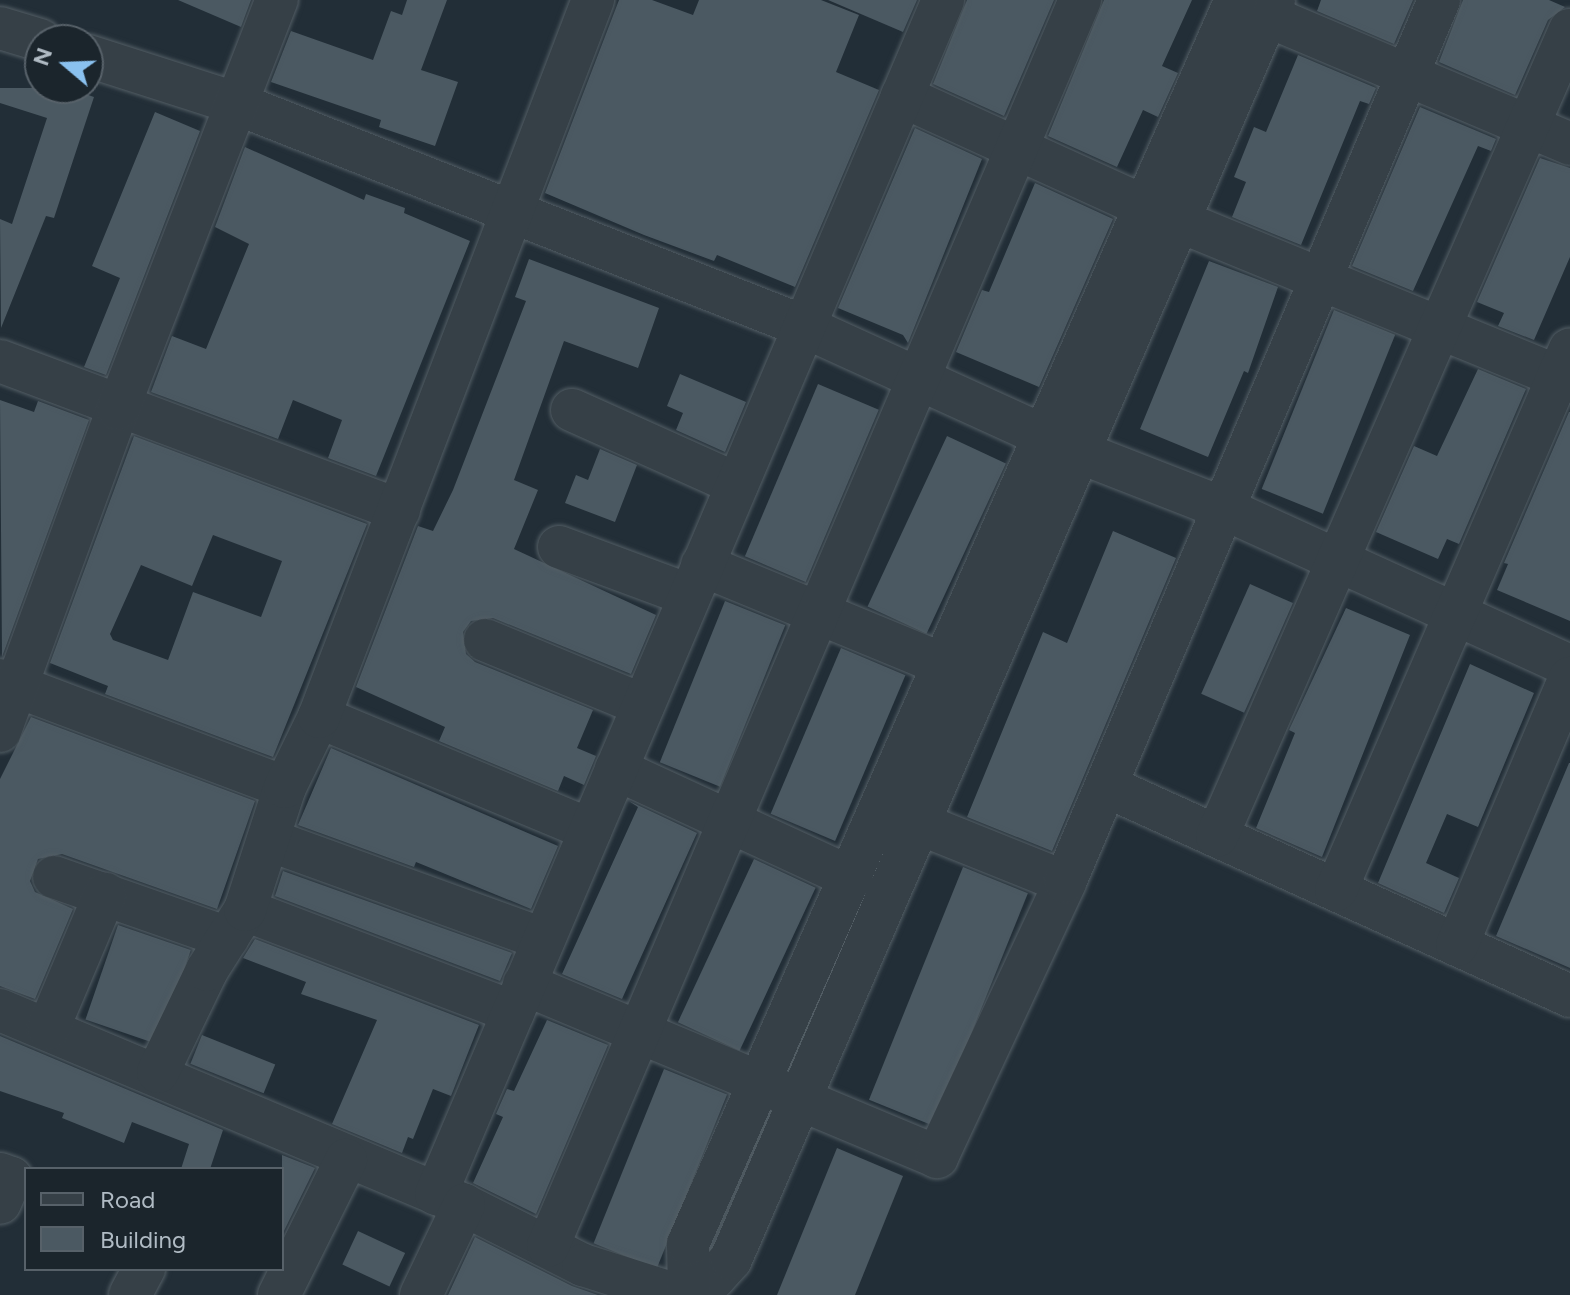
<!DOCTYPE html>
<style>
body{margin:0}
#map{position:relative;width:1570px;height:1295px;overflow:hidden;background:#222e37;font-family:Figtree,sans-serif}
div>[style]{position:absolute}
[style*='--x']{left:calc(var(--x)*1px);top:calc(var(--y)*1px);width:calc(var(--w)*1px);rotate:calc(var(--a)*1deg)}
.building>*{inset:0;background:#4b5962;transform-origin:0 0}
.roads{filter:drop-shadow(0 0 2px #535e65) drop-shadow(0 0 2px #535e65)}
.minor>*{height:42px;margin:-21px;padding:0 21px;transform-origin:21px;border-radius:21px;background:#364047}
span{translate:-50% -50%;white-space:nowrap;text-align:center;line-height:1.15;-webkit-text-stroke:6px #1b252c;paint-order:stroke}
.legend{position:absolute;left:24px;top:1167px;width:260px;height:104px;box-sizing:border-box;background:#1b252c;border:2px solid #576169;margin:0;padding:10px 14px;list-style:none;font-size:24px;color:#b0bbc4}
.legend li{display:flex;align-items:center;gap:16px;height:40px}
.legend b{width:40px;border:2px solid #576169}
.north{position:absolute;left:24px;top:24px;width:80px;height:80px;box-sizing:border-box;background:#1b252c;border:2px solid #576169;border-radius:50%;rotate:289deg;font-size:22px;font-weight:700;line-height:32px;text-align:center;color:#b0bbc4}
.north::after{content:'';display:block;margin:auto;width:28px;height:36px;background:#8ac1ef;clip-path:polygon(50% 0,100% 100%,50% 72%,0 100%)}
</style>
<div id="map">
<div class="building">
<i style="clip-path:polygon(178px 0,251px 0,241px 27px)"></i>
<i style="clip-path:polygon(407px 0,447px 0,421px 70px,458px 82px,435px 146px,379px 127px,381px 120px,271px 82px,291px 31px,373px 60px,391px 11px,402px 15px)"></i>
<i style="clip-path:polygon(619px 0,652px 0,693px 15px,699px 0,821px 0,859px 15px,836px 72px,879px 90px,795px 287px,717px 255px,714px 261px,644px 235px,545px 193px)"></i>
<i style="clip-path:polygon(828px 0,917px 0,903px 32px)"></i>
<i style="clip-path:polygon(967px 0,1054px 0,1004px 116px,933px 84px)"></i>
<i style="clip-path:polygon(1104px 0,1192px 0,1162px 66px,1178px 73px,1158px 117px,1143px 110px,1117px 167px,1048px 136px)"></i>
<i style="clip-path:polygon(1321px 0,1413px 0,1394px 44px,1317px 11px)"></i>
<i style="clip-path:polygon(1463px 0,1549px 0,1565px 7px,1548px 20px,1515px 95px,1439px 62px)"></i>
<i style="clip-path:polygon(1298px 55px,1376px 88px,1369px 104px,1360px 101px,1301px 245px,1232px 217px,1246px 182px,1234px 177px,1254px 127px,1266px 132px)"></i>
<i style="clip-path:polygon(0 88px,68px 88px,94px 97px,54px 218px,46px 216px,1px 328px,0 219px,12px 224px,47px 118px,0 103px)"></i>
<i style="clip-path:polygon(1420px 107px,1496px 139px,1491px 151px,1478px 146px,1413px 291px,1352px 266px)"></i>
<i style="clip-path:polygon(155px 112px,200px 131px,106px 375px,84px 367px,120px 278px,92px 266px)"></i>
<i style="clip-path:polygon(915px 128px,982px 159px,908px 343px,903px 335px,838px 308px)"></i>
<i style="clip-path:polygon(245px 147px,364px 200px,366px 194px,405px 208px,404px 213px,470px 241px,376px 476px,328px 458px,342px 420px,293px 400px,278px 439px,151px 392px,172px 336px,206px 349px,249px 244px,215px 227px)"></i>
<i style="clip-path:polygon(1540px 158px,1570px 168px,1570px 257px,1534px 340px,1498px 326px,1504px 313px,1477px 302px)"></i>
<i style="clip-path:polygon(1035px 183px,1113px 219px,1039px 387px,956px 352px,982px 290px,989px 292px)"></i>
<i style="clip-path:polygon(529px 259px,659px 308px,638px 368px,564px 341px,514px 480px,538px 490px,514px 549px,656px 615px,631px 674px,493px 618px,471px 621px,463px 632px,466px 654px,475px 662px,593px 710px,577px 748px,596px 756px,584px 785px,564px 776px,558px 791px,439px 741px,445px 727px,356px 687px,418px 526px,433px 531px,453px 490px,526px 301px,515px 297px)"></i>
<i style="clip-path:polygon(1209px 261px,1278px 287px,1248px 373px,1244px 371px,1208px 457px,1140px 429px)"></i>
<i style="left:1334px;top:310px;width:66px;height:193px;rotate:22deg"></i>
<i style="clip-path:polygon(1478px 369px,1526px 389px,1459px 544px,1447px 539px,1438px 559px,1376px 532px,1414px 446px,1437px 456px)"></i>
<i style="clip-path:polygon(680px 374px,746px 402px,725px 452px,676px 430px,683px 413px,667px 406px)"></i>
<i style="left:818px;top:384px;width:66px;height:187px;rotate:23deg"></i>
<i style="clip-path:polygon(0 400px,34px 412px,38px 401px,89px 420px,2px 657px)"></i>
<i style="clip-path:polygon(1569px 412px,1570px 412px,1570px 621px,1497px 590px,1508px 564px,1504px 563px)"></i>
<i style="clip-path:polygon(evenodd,134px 436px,367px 524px,273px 757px,105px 694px,108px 686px,50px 663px,134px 436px,213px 535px,282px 561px,261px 617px,193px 592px,168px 660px,113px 640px,110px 634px,141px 565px,192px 586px,213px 535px)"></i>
<i style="left:947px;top:436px;width:65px;height:188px;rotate:25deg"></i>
<i style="clip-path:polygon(600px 449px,637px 465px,615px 522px,565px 503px,576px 475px,588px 480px)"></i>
<i style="clip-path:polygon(1113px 531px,1176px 558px,1052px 851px,967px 817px,1043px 632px,1067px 643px)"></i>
<i style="left:1250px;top:584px;width:47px;height:120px;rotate:24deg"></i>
<i style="left:725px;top:601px;width:65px;height:174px;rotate:22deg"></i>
<i style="clip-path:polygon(1346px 608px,1410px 635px,1322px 857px,1256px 828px,1295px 733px,1289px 730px)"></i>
<i style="left:841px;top:648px;width:70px;height:180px;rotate:23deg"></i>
<i style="clip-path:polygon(1470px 664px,1534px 693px,1478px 827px,1447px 814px,1426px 863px,1459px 878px,1444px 913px,1378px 883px)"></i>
<i style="clip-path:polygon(31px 717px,255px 801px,217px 909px,62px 854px,38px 859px,30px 881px,35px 892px,73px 909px,35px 999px,0 986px,0 779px)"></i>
<i style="clip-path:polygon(331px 748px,558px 846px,531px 909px,416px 862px,414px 867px,298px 825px)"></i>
<i style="clip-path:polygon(1569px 763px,1570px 763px,1570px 968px,1496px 936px)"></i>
<i style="clip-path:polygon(629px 801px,697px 833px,622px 999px,562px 974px,638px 807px)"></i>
<i style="left:754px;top:859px;width:68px;height:180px;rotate:25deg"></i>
<i style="left:963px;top:867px;width:70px;height:251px;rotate:22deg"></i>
<i style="clip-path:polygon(283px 871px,512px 953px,500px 981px,275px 896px)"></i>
<i style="left:118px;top:925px;width:77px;height:100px;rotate:19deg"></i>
<i style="clip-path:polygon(255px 939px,479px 1025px,451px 1096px,433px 1089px,413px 1139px,408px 1137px,402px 1153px,332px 1124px,377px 1020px,301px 994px,306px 982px,243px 958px)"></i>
<i style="clip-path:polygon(547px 1020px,608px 1045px,536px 1214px,473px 1183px,503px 1117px,496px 1114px,507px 1089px,514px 1091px)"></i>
<i style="left:202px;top:1035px;width:79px;height:31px;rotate:22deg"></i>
<i style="clip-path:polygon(0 1036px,223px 1130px,210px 1169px,181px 1169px,189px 1144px,132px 1122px,124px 1143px,62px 1118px,64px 1113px,0 1091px)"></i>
<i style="left:664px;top:1069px;width:68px;height:188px;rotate:22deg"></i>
<i style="clip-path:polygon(837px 1148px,903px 1176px,855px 1295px,777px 1295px)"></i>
<i style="clip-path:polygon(282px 1155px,315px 1168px,282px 1235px)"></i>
<i style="left:358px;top:1231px;width:52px;height:37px;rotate:25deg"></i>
<i style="clip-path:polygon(475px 1237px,572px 1286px,598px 1295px,448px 1295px)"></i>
</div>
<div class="roads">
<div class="minor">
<i style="--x:1244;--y:6;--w:354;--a:22.9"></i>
<i style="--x:0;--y:28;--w:42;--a:16.7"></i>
<i style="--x:88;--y:56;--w:154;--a:17.7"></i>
<i style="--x:235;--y:103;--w:610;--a:21.44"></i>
<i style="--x:803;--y:326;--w:303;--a:24.5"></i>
<i style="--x:1079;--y:452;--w:157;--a:21.3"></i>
<i style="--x:1225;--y:509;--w:379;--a:24.5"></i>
<i style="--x:902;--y:96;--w:268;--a:24.5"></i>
<i style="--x:1179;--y:221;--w:422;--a:22.3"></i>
<i style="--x:0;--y:361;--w:426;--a:20.5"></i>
<i style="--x:572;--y:410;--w:181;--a:24.2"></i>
<i style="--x:559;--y:547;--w:139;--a:20.3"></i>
<i style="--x:702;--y:565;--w:263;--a:22.4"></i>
<i style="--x:485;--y:640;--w:171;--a:22.4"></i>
<i style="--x:0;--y:680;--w:304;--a:20.6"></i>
<i style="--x:319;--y:717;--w:294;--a:22.6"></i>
<i style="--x:0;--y:731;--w:343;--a:-69.9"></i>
<i style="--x:118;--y:409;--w:439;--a:-68.8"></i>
<i style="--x:616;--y:769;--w:260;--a:24.8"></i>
<i style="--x:1106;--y:786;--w:509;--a:24.35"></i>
<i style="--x:918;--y:823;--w:158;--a:21.9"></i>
<i style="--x:1217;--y:836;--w:880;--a:-66.35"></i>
<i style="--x:269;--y:840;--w:291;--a:19.9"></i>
<i style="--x:54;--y:877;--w:184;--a:19.3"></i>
<i style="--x:1336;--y:890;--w:589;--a:-66.61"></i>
<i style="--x:245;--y:910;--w:287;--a:20.8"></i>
<i style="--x:1457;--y:945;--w:290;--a:-67.1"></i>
<i style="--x:524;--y:984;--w:448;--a:22.7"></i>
<i style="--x:937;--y:1157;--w:303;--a:-65"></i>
<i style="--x:1065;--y:882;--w:958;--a:-67.02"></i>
<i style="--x:0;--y:1010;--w:503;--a:22.8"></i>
<i style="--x:464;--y:1205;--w:133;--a:26.8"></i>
<i style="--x:583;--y:1265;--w:99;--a:17.7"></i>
<i style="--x:48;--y:1029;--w:147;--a:-67.1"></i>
<i style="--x:158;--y:1072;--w:113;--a:-64.3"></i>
<i style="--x:207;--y:970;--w:71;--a:-57.7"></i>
<i style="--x:245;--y:910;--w:129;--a:-72"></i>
<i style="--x:285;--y:787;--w:78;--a:-64.1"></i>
<i style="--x:319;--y:717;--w:768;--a:-69.09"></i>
<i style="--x:0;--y:1174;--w:12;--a:20"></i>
<i style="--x:11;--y:1178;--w:27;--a:114"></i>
<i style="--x:436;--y:1194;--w:1297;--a:-66.99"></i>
<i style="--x:548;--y:1246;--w:1355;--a:-66.88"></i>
<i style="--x:692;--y:1285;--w:23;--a:-18"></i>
<i style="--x:714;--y:1278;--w:25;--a:-48"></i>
<i style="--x:731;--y:1259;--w:1371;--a:-66.67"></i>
<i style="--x:130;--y:1295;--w:30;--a:-62"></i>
<i style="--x:279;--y:1295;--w:151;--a:-63.6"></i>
<i style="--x:421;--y:1295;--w:100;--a:-64.5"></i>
<i style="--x:689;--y:1295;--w:51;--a:-91.1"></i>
<i style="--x:688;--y:1244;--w:1359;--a:-66.23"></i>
</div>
</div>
<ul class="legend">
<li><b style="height:10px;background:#364047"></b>Road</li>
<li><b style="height:22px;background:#4b5962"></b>Building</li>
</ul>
<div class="north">N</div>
</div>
